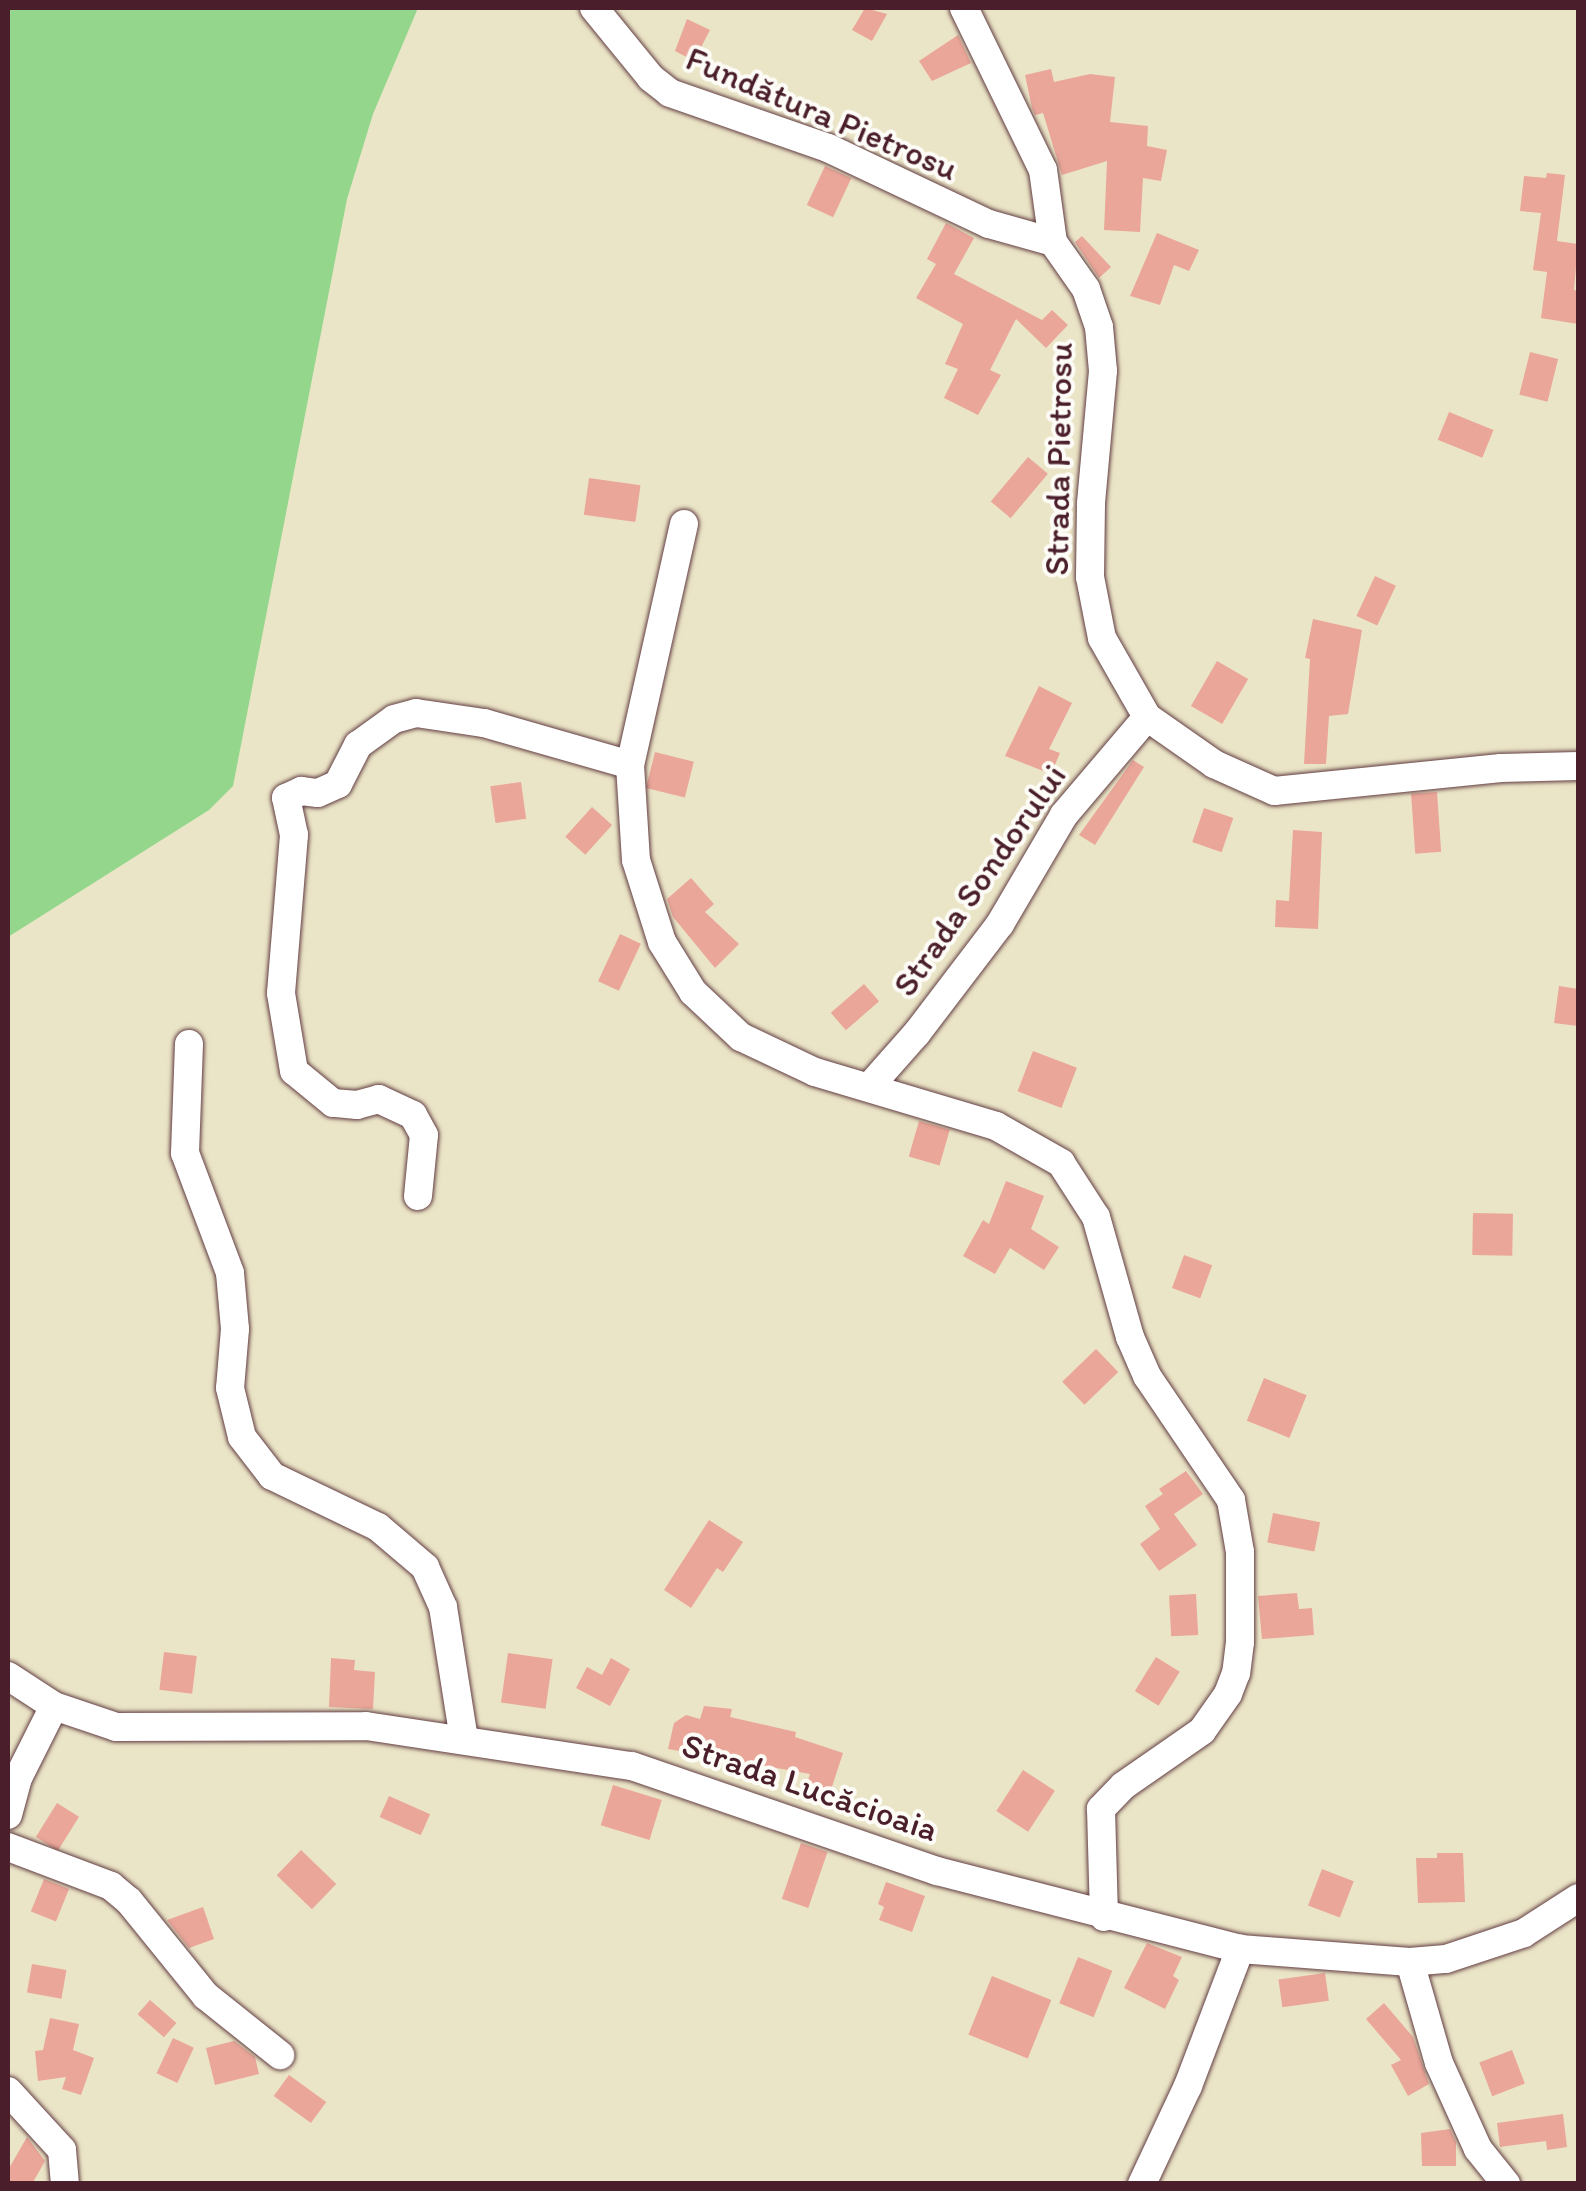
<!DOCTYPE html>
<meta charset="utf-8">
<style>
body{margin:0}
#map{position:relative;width:1586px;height:2191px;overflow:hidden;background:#ebe5c7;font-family:Itim,sans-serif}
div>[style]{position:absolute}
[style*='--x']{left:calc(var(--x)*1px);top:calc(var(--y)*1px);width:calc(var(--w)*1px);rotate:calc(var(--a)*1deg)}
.green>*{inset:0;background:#95d68d}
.building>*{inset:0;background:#eaa699;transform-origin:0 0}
.roads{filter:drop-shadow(0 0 2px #623d42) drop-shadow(0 0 2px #623d42)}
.minor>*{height:28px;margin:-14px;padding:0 14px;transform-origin:14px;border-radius:14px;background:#fff}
span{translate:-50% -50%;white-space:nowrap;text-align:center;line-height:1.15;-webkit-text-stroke:8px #fdfcf7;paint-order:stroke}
.street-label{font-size:35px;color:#4a1f2b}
.frame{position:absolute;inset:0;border:10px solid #4a1f2b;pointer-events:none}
</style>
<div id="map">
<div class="green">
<i style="clip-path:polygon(8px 8px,418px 8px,373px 114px,347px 199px,233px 786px,209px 810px,8px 937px)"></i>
</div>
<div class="building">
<i style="clip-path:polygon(865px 8px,887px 14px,872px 41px,852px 30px)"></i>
<i style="clip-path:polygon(687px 19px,710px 30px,694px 61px,675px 51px)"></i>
<i style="clip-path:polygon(958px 35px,971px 63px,932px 81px,919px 61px)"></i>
<i style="clip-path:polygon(1051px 69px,1054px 82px,1090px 74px,1115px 77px,1110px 122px,1148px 126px,1147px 146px,1167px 150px,1161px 181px,1143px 178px,1140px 232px,1104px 230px,1107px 161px,1062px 175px,1043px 113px,1035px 115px,1032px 108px,1025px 75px)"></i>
<i style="left:825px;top:166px;width:29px;height:43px;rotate:25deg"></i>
<i style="clip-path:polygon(1547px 173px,1565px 175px,1557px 241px,1578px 244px,1574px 290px,1578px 291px,1578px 324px,1541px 318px,1547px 272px,1533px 270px,1541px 213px,1520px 211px,1524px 176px,1546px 178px)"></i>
<i style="clip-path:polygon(946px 223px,974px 238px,954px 274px,1042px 320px,1052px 310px,1068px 325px,1046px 348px,1016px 319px,990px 370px,1001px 375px,978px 415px,944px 398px,958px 369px,945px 364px,963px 324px,916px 298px,936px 264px,927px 259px)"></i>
<i style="clip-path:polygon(1157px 233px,1199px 250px,1189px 271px,1174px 265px,1160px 305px,1130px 296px)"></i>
<i style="clip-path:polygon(1082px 236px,1111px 267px,1099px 278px,1075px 242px)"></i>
<i style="left:1530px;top:352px;width:29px;height:44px;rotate:14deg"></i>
<i style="left:1449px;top:412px;width:48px;height:30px;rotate:22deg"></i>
<i style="left:1028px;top:457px;width:26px;height:58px;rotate:40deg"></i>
<i style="left:589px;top:478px;width:52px;height:37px;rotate:8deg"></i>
<i style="left:1375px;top:576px;width:23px;height:44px;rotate:25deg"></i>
<i style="clip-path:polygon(1313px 619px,1362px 630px,1348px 714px,1329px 716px,1326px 764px,1304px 764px,1310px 659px,1305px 658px)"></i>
<i style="left:1217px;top:661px;width:36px;height:52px;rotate:30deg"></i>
<i style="clip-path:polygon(1039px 686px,1072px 703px,1049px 749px,1060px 753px,1051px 774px,1005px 756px)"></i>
<i style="left:655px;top:752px;width:40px;height:37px;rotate:14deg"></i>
<i style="clip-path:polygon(1133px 760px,1144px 767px,1095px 845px,1079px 835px)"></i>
<i style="left:521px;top:782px;width:37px;height:31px;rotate:82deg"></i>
<i style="left:1437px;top:792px;width:60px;height:26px;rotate:86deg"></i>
<i style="left:592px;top:807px;width:27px;height:40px;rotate:42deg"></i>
<i style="left:1204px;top:808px;width:31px;height:36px;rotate:19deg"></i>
<i style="clip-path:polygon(1293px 830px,1322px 832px,1318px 929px,1275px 927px,1276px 900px,1289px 901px)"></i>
<i style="clip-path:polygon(691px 878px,714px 904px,705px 912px,739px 944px,715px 968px,673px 917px,667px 899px)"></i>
<i style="left:620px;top:934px;width:23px;height:52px;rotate:25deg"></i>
<i style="left:864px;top:984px;width:23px;height:44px;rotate:49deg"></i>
<i style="clip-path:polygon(1559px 986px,1578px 989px,1578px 1026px,1554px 1023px)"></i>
<i style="left:1033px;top:1051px;width:47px;height:43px;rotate:21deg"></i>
<i style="left:919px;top:1121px;width:32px;height:37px;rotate:16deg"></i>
<i style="clip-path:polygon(1006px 1181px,1044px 1196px,1031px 1229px,1059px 1247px,1044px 1270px,1010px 1248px,995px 1274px,963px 1256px,983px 1220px,989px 1224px)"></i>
<i style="left:1473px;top:1213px;width:40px;height:42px;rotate:1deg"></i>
<i style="left:1184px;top:1255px;width:30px;height:35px;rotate:20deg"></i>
<i style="left:1096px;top:1349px;width:32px;height:47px;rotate:46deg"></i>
<i style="left:1264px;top:1378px;width:46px;height:46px;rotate:22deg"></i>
<i style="clip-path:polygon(1186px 1471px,1203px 1494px,1174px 1514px,1197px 1545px,1159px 1571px,1140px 1544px,1160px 1529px,1145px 1506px,1163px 1494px,1159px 1489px)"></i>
<i style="left:1273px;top:1513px;width:48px;height:30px;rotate:11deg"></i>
<i style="clip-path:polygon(709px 1520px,743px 1542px,723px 1572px,717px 1568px,691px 1608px,664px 1590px)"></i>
<i style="clip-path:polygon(1297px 1593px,1299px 1609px,1312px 1608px,1314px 1635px,1262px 1639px,1258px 1596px)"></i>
<i style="left:1196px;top:1594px;width:41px;height:27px;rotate:87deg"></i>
<i style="left:164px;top:1652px;width:33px;height:38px;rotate:7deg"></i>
<i style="left:508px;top:1653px;width:45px;height:50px;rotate:8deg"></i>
<i style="left:1156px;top:1657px;width:28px;height:40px;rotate:32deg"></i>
<i style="clip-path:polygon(331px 1658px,355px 1660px,354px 1670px,375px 1672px,373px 1709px,329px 1707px)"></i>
<i style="clip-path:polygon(611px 1658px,630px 1669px,610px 1706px,576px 1688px,587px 1667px,602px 1675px)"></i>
<i style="clip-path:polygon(704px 1706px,732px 1709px,730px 1717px,796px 1732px,795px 1737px,843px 1753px,829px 1796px,805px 1789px,810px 1774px,668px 1749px,674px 1723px,686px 1715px,700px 1719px)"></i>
<i style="left:1023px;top:1770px;width:38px;height:49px;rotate:33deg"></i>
<i style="left:613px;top:1785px;width:51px;height:42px;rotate:17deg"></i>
<i style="left:389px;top:1796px;width:45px;height:23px;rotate:24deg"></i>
<i style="left:57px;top:1803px;width:26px;height:40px;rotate:32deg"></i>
<i style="left:801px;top:1843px;width:28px;height:59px;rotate:19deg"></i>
<i style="left:301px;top:1850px;width:49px;height:35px;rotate:44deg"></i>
<i style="clip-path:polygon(1437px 1853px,1463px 1853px,1465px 1902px,1418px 1903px,1416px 1858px,1437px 1858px)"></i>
<i style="left:1322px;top:1869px;width:34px;height:39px;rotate:21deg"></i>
<i style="left:44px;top:1879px;width:27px;height:35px;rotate:22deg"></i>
<i style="clip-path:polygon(886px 1882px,925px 1896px,912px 1932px,879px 1920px,884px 1907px,878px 1904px)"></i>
<i style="clip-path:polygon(203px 1907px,214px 1939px,189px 1948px,167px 1920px)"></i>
<i style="clip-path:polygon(1147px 1943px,1182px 1957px,1173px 1976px,1179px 1980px,1165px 2009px,1124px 1988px)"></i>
<i style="left:1078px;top:1957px;width:37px;height:50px;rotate:22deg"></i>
<i style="left:32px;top:1964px;width:35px;height:29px;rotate:10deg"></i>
<i style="left:1325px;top:1973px;width:28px;height:47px;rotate:82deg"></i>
<i style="left:992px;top:1976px;width:64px;height:63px;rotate:22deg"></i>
<i style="left:150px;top:2000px;width:35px;height:19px;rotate:41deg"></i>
<i style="clip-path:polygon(1384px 2003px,1413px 2037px,1429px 2084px,1408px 2096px,1391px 2065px,1401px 2060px,1366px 2019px)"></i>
<i style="clip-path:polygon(50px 2018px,79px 2024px,73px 2050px,94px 2058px,81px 2095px,62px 2089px,66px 2077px,38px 2081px,35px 2051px,43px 2050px)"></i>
<i style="left:173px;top:2038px;width:23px;height:39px;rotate:25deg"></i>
<i style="clip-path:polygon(234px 2041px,255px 2057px,259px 2074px,215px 2085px,206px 2048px)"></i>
<i style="left:1512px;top:2050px;width:36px;height:35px;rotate:69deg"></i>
<i style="left:289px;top:2075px;width:46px;height:26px;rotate:36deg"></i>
<i style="clip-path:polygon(1563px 2114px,1567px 2147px,1547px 2150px,1546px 2141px,1500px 2147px,1497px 2123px)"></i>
<i style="clip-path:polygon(1450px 2129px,1456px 2142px,1456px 2166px,1422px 2166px,1421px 2133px)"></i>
<i style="clip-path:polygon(27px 2137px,45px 2161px,32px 2184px,8px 2184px,8px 2170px)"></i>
</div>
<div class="roads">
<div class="minor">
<i style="--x:594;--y:8;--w:90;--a:50.8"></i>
<i style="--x:651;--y:78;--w:24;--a:38"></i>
<i style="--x:670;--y:93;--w:167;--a:19.2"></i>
<i style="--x:828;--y:148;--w:178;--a:25.3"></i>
<i style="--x:989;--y:224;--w:66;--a:15.7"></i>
<i style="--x:964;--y:8;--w:180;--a:64"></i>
<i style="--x:1043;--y:170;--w:73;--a:82.1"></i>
<i style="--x:1053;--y:242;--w:57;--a:54.9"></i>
<i style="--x:1086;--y:289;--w:40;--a:71.1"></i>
<i style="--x:1099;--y:327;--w:44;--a:84.8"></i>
<i style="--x:1103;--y:371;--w:134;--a:95.2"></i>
<i style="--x:1091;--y:504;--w:73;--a:90.8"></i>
<i style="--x:1090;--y:577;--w:62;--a:78.9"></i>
<i style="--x:1102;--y:638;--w:91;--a:60.3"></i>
<i style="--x:1147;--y:717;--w:82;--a:35"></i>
<i style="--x:1214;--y:764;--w:66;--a:24.2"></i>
<i style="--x:1274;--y:791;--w:228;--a:-5.8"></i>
<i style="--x:1501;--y:768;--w:77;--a:-1.5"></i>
<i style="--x:684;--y:524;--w:247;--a:102.6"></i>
<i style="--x:630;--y:765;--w:95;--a:86.4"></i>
<i style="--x:636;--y:860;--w:86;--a:72.4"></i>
<i style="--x:662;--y:942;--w:59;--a:58.2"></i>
<i style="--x:693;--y:992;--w:66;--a:43.2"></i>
<i style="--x:741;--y:1037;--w:82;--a:25.3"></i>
<i style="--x:815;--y:1072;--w:189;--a:16.6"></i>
<i style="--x:996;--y:1126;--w:75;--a:29.6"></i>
<i style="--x:1061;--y:1163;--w:64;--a:57.1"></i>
<i style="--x:1096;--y:1217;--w:125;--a:74.2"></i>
<i style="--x:1130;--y:1337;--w:43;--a:66.4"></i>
<i style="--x:1147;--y:1376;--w:150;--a:55.9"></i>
<i style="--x:1231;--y:1500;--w:53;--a:80.2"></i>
<i style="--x:1240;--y:1552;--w:90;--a:90"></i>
<i style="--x:1240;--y:1642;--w:31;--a:97"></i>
<i style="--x:1236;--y:1673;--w:22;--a:111"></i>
<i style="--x:1228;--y:1694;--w:45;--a:125.1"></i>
<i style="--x:1202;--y:1731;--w:96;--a:145.2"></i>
<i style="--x:1123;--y:1786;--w:32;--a:134"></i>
<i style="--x:1101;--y:1809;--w:108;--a:88.4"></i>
<i style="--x:189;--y:1044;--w:109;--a:92.1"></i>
<i style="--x:185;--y:1153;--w:128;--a:69.4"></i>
<i style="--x:230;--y:1273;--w:56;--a:84.9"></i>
<i style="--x:235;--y:1329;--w:59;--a:94.8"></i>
<i style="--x:230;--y:1388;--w:50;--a:76.2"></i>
<i style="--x:242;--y:1437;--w:49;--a:52.4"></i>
<i style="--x:272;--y:1476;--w:118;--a:25.7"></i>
<i style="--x:378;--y:1527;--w:62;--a:40.4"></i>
<i style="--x:425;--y:1567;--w:44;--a:65.8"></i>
<i style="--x:443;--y:1607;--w:134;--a:81"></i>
<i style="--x:871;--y:1085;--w:69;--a:-48.5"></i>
<i style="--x:917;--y:1033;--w:137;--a:-52.7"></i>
<i style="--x:1000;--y:924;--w:126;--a:-59.6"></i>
<i style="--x:1064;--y:815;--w:128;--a:-49.7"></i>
<i style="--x:418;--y:1196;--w:61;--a:-84.4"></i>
<i style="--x:424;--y:1135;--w:23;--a:-119"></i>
<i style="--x:413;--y:1115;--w:38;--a:-155"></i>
<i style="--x:379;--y:1099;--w:23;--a:165"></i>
<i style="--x:357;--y:1105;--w:24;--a:-175"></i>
<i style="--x:333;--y:1103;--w:50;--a:-140.6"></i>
<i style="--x:294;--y:1071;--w:79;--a:-99.5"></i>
<i style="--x:281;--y:993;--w:159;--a:-85.3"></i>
<i style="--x:294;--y:835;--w:38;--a:-102"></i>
<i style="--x:286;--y:798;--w:17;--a:-25"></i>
<i style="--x:301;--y:791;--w:17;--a:7"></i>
<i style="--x:318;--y:793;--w:22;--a:-24"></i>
<i style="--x:338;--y:784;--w:44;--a:-62.9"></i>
<i style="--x:358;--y:745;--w:44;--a:-35.8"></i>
<i style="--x:394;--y:719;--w:23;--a:-15"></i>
<i style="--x:416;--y:713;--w:69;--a:8.4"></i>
<i style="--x:484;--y:723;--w:152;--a:16"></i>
<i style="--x:8;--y:1676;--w:55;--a:33.1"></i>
<i style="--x:54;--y:1706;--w:65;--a:18.7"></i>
<i style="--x:116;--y:1727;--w:250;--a:-0.2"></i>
<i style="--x:366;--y:1726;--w:269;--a:8.6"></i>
<i style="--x:632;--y:1766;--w:323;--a:19"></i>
<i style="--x:937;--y:1871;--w:313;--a:14.4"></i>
<i style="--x:1240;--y:1949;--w:170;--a:4.4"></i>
<i style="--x:1410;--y:1962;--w:36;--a:-5"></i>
<i style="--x:1446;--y:1959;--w:82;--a:-18.4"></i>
<i style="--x:1524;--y:1933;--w:64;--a:-32.9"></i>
<i style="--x:8;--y:1815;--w:38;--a:-75"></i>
<i style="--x:18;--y:1778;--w:80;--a:-63.4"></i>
<i style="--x:8;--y:1847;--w:110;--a:20.7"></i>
<i style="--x:111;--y:1886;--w:23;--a:40"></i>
<i style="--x:129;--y:1901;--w:122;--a:51"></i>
<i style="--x:206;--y:1996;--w:95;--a:38.6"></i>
<i style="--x:1410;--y:1962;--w:105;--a:74"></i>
<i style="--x:1439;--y:2063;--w:94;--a:65.6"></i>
<i style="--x:1478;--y:2149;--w:45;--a:51.3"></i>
<i style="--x:8;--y:2091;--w:80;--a:47.5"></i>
<i style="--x:62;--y:2150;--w:34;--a:85"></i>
<i style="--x:1142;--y:2184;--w:108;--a:-64.9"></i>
<i style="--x:1188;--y:2086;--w:147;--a:-69.2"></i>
</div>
</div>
<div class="street-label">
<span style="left:822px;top:113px;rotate:23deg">Fundătura Pietrosu</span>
<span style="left:1058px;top:459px;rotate:-89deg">Strada Pietrosu</span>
<span style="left:979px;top:880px;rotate:-55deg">Strada Sondorului</span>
<span style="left:810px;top:1787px;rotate:19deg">Strada Lucăcioaia</span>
</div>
<div class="frame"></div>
</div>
